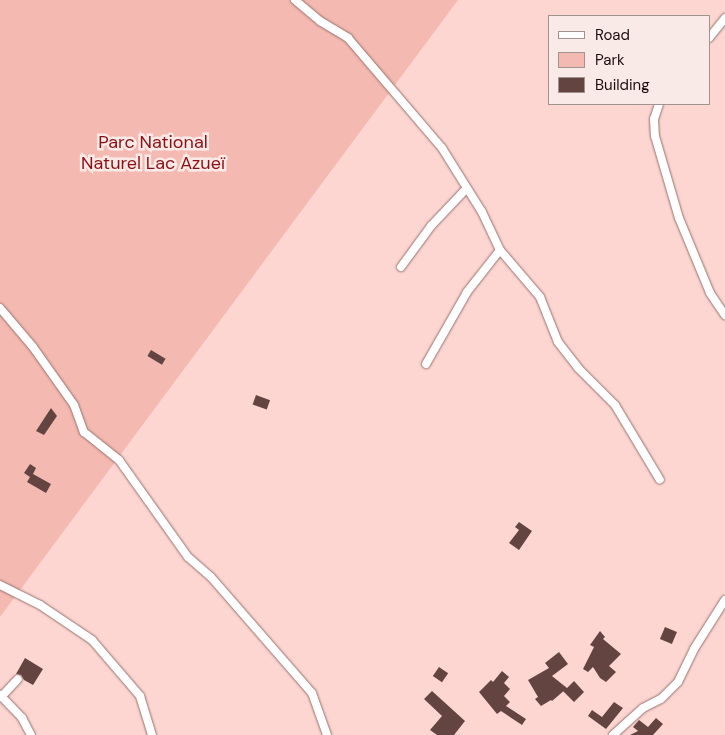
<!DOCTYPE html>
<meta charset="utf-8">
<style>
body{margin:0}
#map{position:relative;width:725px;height:735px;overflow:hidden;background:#fed6d1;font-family:"DM Sans",sans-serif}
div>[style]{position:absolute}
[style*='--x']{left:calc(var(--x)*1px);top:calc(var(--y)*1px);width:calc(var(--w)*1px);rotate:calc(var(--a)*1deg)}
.green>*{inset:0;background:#f4b9b1}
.building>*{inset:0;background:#644440;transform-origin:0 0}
.roads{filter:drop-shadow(0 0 1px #96726e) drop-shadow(0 0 1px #96726e)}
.street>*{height:8px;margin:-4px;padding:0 4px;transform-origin:4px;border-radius:4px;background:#fff}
span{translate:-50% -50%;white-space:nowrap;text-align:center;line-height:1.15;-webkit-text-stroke:5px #faeae7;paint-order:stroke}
.park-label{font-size:18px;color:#8c0f14}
.legend{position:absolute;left:548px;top:15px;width:162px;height:90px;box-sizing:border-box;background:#faeae7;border:1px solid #a0928f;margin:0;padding:6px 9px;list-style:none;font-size:15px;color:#1a0d0c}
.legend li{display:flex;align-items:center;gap:10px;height:25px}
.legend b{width:25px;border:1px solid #a0928f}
</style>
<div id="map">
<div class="green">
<i style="clip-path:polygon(0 0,458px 0,0 617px)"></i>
</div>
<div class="building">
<i style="left:151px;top:350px;width:17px;height:7px;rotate:31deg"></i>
<i style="left:256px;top:395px;width:15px;height:10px;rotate:20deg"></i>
<i style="clip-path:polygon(51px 408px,57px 416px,44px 435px,36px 431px)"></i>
<i style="clip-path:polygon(30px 464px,36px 468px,33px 474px,51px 484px,46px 493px,27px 482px,30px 477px,24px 473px)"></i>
<i style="clip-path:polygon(519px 522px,532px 531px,519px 550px,509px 543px,519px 530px,515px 527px)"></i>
<i style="left:665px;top:627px;width:13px;height:13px;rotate:23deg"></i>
<i style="clip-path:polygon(600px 631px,605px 637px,603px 639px,621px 654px,609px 666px,616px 672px,606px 682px,600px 678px,593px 667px,588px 672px,583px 669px,594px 647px,590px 645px)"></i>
<i style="clip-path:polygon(559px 652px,568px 664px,552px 676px,567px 688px,574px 681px,584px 692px,574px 702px,563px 691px,566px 689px,552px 701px,551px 700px,541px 706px,535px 699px,538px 697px,528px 680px,549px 668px,545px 663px)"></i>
<i style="clip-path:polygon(25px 658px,43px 669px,33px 685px,24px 680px,21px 675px,16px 674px)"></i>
<i style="left:439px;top:667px;width:11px;height:11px;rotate:34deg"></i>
<i style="clip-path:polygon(502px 671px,509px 677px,504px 683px,510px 689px,504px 696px,510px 702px,506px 706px,526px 719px,522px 725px,501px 711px,497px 714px,479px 692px,491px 680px,493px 682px)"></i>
<i style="clip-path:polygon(432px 691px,465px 721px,454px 735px,437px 735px,430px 730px,442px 716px,424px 699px)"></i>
<i style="clip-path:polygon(614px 702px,623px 708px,606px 729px,588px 716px,592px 710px,602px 717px)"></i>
<i style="clip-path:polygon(656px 718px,663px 724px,653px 735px,630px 735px,638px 731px,633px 727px,639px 720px,648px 727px)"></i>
</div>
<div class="roads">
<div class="street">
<i style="--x:295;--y:0;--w:33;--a:40"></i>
<i style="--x:320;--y:21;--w:33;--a:31"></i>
<i style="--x:348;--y:38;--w:145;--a:49.5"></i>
<i style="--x:442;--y:148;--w:75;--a:58"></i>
<i style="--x:482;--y:212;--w:42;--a:64.7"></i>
<i style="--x:500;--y:250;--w:62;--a:49.6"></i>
<i style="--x:540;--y:297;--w:48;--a:68.2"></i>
<i style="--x:558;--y:342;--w:33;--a:52"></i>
<i style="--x:578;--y:368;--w:52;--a:45"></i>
<i style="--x:615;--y:405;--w:87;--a:59"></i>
<i style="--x:709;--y:38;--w:26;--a:-51"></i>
<i style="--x:659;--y:104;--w:16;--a:108"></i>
<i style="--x:654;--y:119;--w:17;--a:87"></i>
<i style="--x:655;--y:136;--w:85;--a:73.7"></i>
<i style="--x:679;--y:218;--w:81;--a:67.5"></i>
<i style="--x:710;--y:293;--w:27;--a:56"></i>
<i style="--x:401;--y:267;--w:51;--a:-53.8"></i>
<i style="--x:431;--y:226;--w:52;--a:-46.5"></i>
<i style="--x:0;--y:308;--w:51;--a:49.8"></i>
<i style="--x:33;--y:347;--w:71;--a:54.7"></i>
<i style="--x:74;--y:405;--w:29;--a:70"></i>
<i style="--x:84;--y:432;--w:45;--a:38.7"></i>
<i style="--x:119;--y:460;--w:119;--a:54.6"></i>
<i style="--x:188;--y:557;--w:30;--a:41"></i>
<i style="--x:211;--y:577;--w:154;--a:49"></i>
<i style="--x:312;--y:693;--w:45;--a:70.3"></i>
<i style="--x:426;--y:364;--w:83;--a:-60.3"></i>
<i style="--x:467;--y:292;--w:53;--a:-51.8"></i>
<i style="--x:0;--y:585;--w:45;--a:26.6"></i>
<i style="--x:40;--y:605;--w:63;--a:33.9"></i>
<i style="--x:92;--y:640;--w:74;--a:49.4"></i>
<i style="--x:140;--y:696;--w:41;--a:72.9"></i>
<i style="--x:0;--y:695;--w:32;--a:46"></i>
<i style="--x:22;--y:718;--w:19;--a:62"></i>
<i style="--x:2;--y:696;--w:23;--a:-47"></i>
<i style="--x:613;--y:735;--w:40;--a:-42"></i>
<i style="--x:643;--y:708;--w:20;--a:-27"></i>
<i style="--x:661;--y:699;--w:24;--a:-45"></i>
<i style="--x:678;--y:682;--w:37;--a:-64"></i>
<i style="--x:694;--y:649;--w:58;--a:-57.7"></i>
</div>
</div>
<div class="park-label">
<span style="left:153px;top:153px">Parc National<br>Naturel Lac Azueï</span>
</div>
<ul class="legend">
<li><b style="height:6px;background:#fff"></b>Road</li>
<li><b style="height:14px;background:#f4b9b1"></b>Park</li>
<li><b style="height:14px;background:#644440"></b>Building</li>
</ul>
</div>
